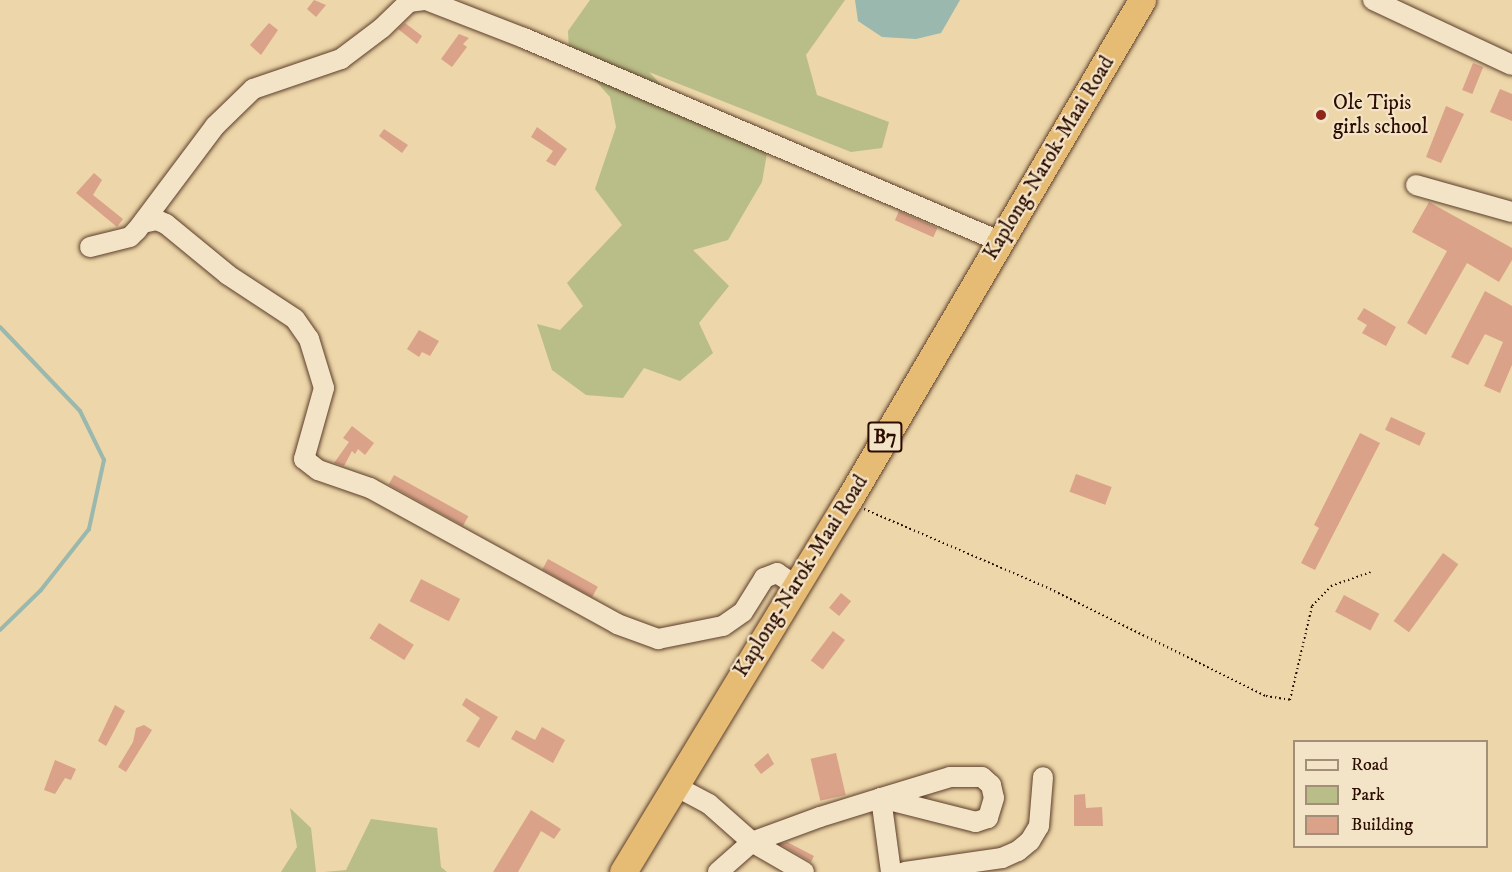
<!DOCTYPE html>
<style>
body{margin:0}
#map{position:relative;width:1512px;height:872px;overflow:hidden;background:#edd6a9;font-family:"IM FELL DW Pica",serif}
div>[style]{position:absolute}
[style*='--x']{left:calc(var(--x)*1px);top:calc(var(--y)*1px);width:calc(var(--w)*1px);rotate:calc(var(--a)*1deg)}
.green>*{inset:0;background:#b9bd87}
.water>*{inset:0;background:#9ab8ae}
.stream>*{height:4px;margin:-2px;padding:0 2px;transform-origin:2px;border-radius:2px;background:#9ab8ae}
.building>*{inset:0;background:#daa289;transform-origin:0 0}
.path>*{height:2px;margin-top:-1px;transform-origin:0;background:repeating-linear-gradient(90deg,#2c0c00 0 1.5px,transparent 0 4.5px)}
.roads{filter:drop-shadow(0 0 2px #5c3e2a) drop-shadow(0 0 2px #5c3e2a)}
.minor>*{height:20px;margin:-10px;padding:0 10px;transform-origin:10px;border-radius:10px;background:#f3e4c7}
.highway>*{height:27px;margin:-13.5px;padding:0 13.5px;transform-origin:13.5px;border-radius:13.5px;background:#e6bb74}
.dots>*{width:16px;height:16px;translate:-50% -50%;box-sizing:border-box;border:3px solid #f3e4c7;border-radius:50%}
span{translate:-50% -50%;white-space:nowrap;text-align:center;line-height:1.15;-webkit-text-stroke:4.5px #f3e4c7;paint-order:stroke}
.shield-label span{padding:2px 4px;background:#f3e4c7;border:2px solid;border-radius:4px;-webkit-text-stroke-width:0}
.shield-label{font-size:20px;color:#2c0c00;font-weight:700}
.poi-label{font-size:21px;color:#2c0c00}
.left{translate:0 -50%;text-align:left}
.street-label{font-size:21px;color:#2c0c00}
.legend{position:absolute;left:1293px;top:740px;width:195px;height:108px;box-sizing:border-box;background:#f3e4c7;border:2px solid #a38e77;margin:0;padding:8px 10px;list-style:none;font-size:18px;color:#2c0c00}
.legend li{display:flex;align-items:center;gap:12px;height:30px}
.legend b{width:30px;border:2px solid #a38e77}
</style>
<div id="map">
<div class="green">
<i style="clip-path:polygon(590px 0,845px 0,806px 55px,817px 95px,889px 122px,882px 148px,851px 152px,649px 72px,670px 94px,770px 136px,762px 182px,728px 240px,693px 250px,729px 286px,699px 323px,713px 353px,680px 381px,644px 368px,623px 398px,586px 395px,552px 370px,537px 324px,560px 330px,583px 306px,567px 283px,622px 225px,595px 189px,616px 127px,610px 97px,569px 51px,568px 31px)"></i>
<i style="clip-path:polygon(290px 808px,311px 828px,316px 872px,281px 872px,297px 847px)"></i>
<i style="clip-path:polygon(371px 819px,437px 828px,441px 867px,447px 872px,324px 872px,346px 870px)"></i>
</div>
<div class="water">
<i style="clip-path:polygon(855px 0,960px 0,941px 33px,916px 39px,882px 37px,858px 21px)"></i>
</div>
<div class="stream">
<i style="--x:0;--y:327;--w:116;--a:46.4"></i>
<i style="--x:80;--y:411;--w:55;--a:63.9"></i>
<i style="--x:104;--y:460;--w:71;--a:102.3"></i>
<i style="--x:89;--y:529;--w:78;--a:128.2"></i>
<i style="--x:41;--y:590;--w:57;--a:135.7"></i>
</div>
<div class="building">
<i style="clip-path:polygon(314px 0,326px 5px,316px 17px,307px 9px)"></i>
<i style="clip-path:polygon(269px 23px,278px 30px,261px 55px,250px 45px)"></i>
<i style="clip-path:polygon(405px 23px,422px 36px,417px 44px,398px 29px)"></i>
<i style="clip-path:polygon(459px 34px,469px 38px,463px 44px,467px 47px,452px 67px,441px 59px)"></i>
<i style="left:1473px;top:63px;width:11px;height:29px;rotate:22deg"></i>
<i style="clip-path:polygon(1500px 89px,1512px 94px,1512px 121px,1490px 112px)"></i>
<i style="clip-path:polygon(1446px 106px,1464px 114px,1441px 163px,1426px 157px)"></i>
<i style="clip-path:polygon(537px 127px,567px 149px,555px 166px,546px 161px,553px 151px,531px 137px)"></i>
<i style="clip-path:polygon(384px 129px,408px 145px,402px 153px,379px 136px)"></i>
<i style="clip-path:polygon(94px 173px,102px 180px,93px 195px,123px 219px,117px 227px,76px 193px)"></i>
<i style="clip-path:polygon(1429px 202px,1512px 248px,1512px 260px,1499px 282px,1467px 263px,1426px 335px,1407px 323px,1447px 251px,1412px 232px)"></i>
<i style="left:899px;top:211px;width:42px;height:10px;rotate:24deg"></i>
<i style="clip-path:polygon(1485px 291px,1512px 306px,1512px 365px,1500px 393px,1484px 386px,1503px 342px,1485px 334px,1468px 365px,1451px 357px)"></i>
<i style="clip-path:polygon(1364px 308px,1396px 327px,1386px 346px,1362px 333px,1367px 325px,1357px 319px)"></i>
<i style="clip-path:polygon(419px 330px,439px 341px,430px 356px,422px 352px,419px 357px,407px 349px)"></i>
<i style="left:1391px;top:417px;width:38px;height:14px;rotate:25deg"></i>
<i style="clip-path:polygon(352px 426px,374px 443px,365px 455px,358px 449px,355px 454px,352px 451px,344px 466px,334px 463px,349px 442px,343px 438px)"></i>
<i style="clip-path:polygon(1360px 433px,1380px 443px,1315px 570px,1301px 563px,1319px 528px,1314px 525px)"></i>
<i style="left:1076px;top:474px;width:38px;height:19px;rotate:20deg"></i>
<i style="left:394px;top:475px;width:85px;height:11px;rotate:29deg"></i>
<i style="left:1443px;top:553px;width:19px;height:84px;rotate:36deg"></i>
<i style="left:548px;top:559px;width:57px;height:12px;rotate:29deg"></i>
<i style="left:421px;top:579px;width:44px;height:25px;rotate:27deg"></i>
<i style="left:841px;top:593px;width:13px;height:19px;rotate:39deg"></i>
<i style="left:1344px;top:595px;width:40px;height:19px;rotate:28deg"></i>
<i style="left:379px;top:623px;width:41px;height:18px;rotate:32deg"></i>
<i style="left:833px;top:631px;width:15px;height:37px;rotate:37deg"></i>
<i style="clip-path:polygon(466px 698px,498px 717px,479px 748px,466px 741px,480px 718px,462px 705px)"></i>
<i style="clip-path:polygon(115px 705px,125px 711px,106px 746px,98px 741px)"></i>
<i style="clip-path:polygon(144px 725px,152px 730px,126px 772px,118px 767px,133px 742px,136px 728px)"></i>
<i style="clip-path:polygon(542px 727px,565px 740px,553px 763px,511px 739px,516px 730px,535px 740px)"></i>
<i style="clip-path:polygon(768px 753px,774px 764px,761px 774px,754px 765px)"></i>
<i style="left:836px;top:753px;width:43px;height:26px;rotate:77deg"></i>
<i style="clip-path:polygon(55px 760px,76px 769px,71px 780px,65px 778px,55px 794px,44px 790px)"></i>
<i style="clip-path:polygon(1085px 794px,1086px 808px,1102px 807px,1103px 826px,1074px 826px,1074px 795px)"></i>
<i style="clip-path:polygon(531px 810px,561px 829px,554px 839px,541px 831px,518px 872px,493px 872px)"></i>
<i style="clip-path:polygon(787px 842px,814px 856px,811px 862px,780px 844px)"></i>
</div>
<div class="path">
<i style="--x:864;--y:509;--w:198;--a:23.2"></i>
<i style="--x:1046;--y:587;--w:246;--a:26.4"></i>
<i style="--x:1266;--y:696;--w:24;--a:9"></i>
<i style="--x:1290;--y:700;--w:97;--a:-76.8"></i>
<i style="--x:1312;--y:606;--w:28;--a:-46"></i>
<i style="--x:1331;--y:586;--w:42;--a:-19.3"></i>
</div>
<div class="roads">
<div class="minor">
<i style="--x:1373;--y:0;--w:153;--a:25.1"></i>
<i style="--x:1416;--y:185;--w:100;--a:15.7"></i>
<i style="--x:143;--y:223;--w:14;--a:-12"></i>
<i style="--x:157;--y:220;--w:10;--a:24"></i>
<i style="--x:166;--y:224;--w:80;--a:39.4"></i>
<i style="--x:228;--y:275;--w:80;--a:33.3"></i>
<i style="--x:295;--y:319;--w:24;--a:55"></i>
<i style="--x:309;--y:339;--w:51;--a:73"></i>
<i style="--x:324;--y:388;--w:74;--a:105.7"></i>
<i style="--x:304;--y:459;--w:18;--a:38"></i>
<i style="--x:318;--y:470;--w:55;--a:19.1"></i>
<i style="--x:370;--y:488;--w:282;--a:28.8"></i>
<i style="--x:617;--y:624;--w:44;--a:20.1"></i>
<i style="--x:658;--y:639;--w:66;--a:-11.3"></i>
<i style="--x:723;--y:626;--w:24;--a:-35"></i>
<i style="--x:743;--y:612;--w:40;--a:-58"></i>
<i style="--x:764;--y:578;--w:14;--a:-21"></i>
<i style="--x:777;--y:573;--w:22;--a:34"></i>
<i style="--x:90;--y:247;--w:41;--a:-14"></i>
<i style="--x:130;--y:237;--w:10;--a:-45"></i>
<i style="--x:137;--y:230;--w:130;--a:-53.1"></i>
<i style="--x:215;--y:126;--w:53;--a:-44.2"></i>
<i style="--x:253;--y:89;--w:93;--a:-18.8"></i>
<i style="--x:341;--y:59;--w:51;--a:-37.1"></i>
<i style="--x:382;--y:28;--w:37;--a:-44"></i>
<i style="--x:409;--y:2;--w:17;--a:-7"></i>
<i style="--x:426;--y:0;--w:105;--a:21.2"></i>
<i style="--x:524;--y:38;--w:517;--a:23.14"></i>
<i style="--x:677;--y:787;--w:36;--a:28"></i>
<i style="--x:709;--y:804;--w:57;--a:41.5"></i>
<i style="--x:752;--y:842;--w:60;--a:30"></i>
<i style="--x:881;--y:798;--w:75;--a:82.3"></i>
<i style="--x:718;--y:872;--w:45;--a:-41.4"></i>
<i style="--x:752;--y:842;--w:72;--a:-20.2"></i>
<i style="--x:820;--y:817;--w:64;--a:-17.3"></i>
<i style="--x:881;--y:798;--w:72;--a:-16.9"></i>
<i style="--x:950;--y:777;--w:32;--a:0"></i>
<i style="--x:982;--y:777;--w:12;--a:42"></i>
<i style="--x:991;--y:785;--w:13;--a:77"></i>
<i style="--x:994;--y:798;--w:21;--a:107"></i>
<i style="--x:988;--y:818;--w:13;--a:162"></i>
<i style="--x:976;--y:822;--w:98;--a:-165.8"></i>
<i style="--x:905;--y:872;--w:98;--a:-8.2"></i>
<i style="--x:1002;--y:858;--w:17;--a:-24"></i>
<i style="--x:1018;--y:851;--w:16;--a:-40"></i>
<i style="--x:1030;--y:841;--w:17;--a:-59"></i>
<i style="--x:1039;--y:826;--w:49;--a:-85.3"></i>
</div>
<div class="highway">
<i style="--x:623;--y:872;--w:434;--a:-58.8"></i>
<i style="--x:848;--y:501;--w:581;--a:-59.59"></i>
</div>
</div>
<div class="dots">
<i style="left:1321px;top:115px;background:#8f2418"></i>
</div>
<div class="shield-label">
<span style="left:885px;top:437px">B7</span>
</div>
<div class="poi-label">
<span class="left" style="left:1333px;top:115px">Ole Tipis<br>girls school</span>
</div>
<div class="street-label">
<span style="left:1049px;top:158px;rotate:-59deg">Kaplong-Narok-Maai Road</span>
<span style="left:801px;top:576px;rotate:-58deg">Kaplong-Narok-Maai Road</span>
</div>
<ul class="legend">
<li><b style="height:8px;background:#f3e4c7"></b>Road</li>
<li><b style="height:16px;background:#b9bd87"></b>Park</li>
<li><b style="height:16px;background:#daa289"></b>Building</li>
</ul>
</div>
